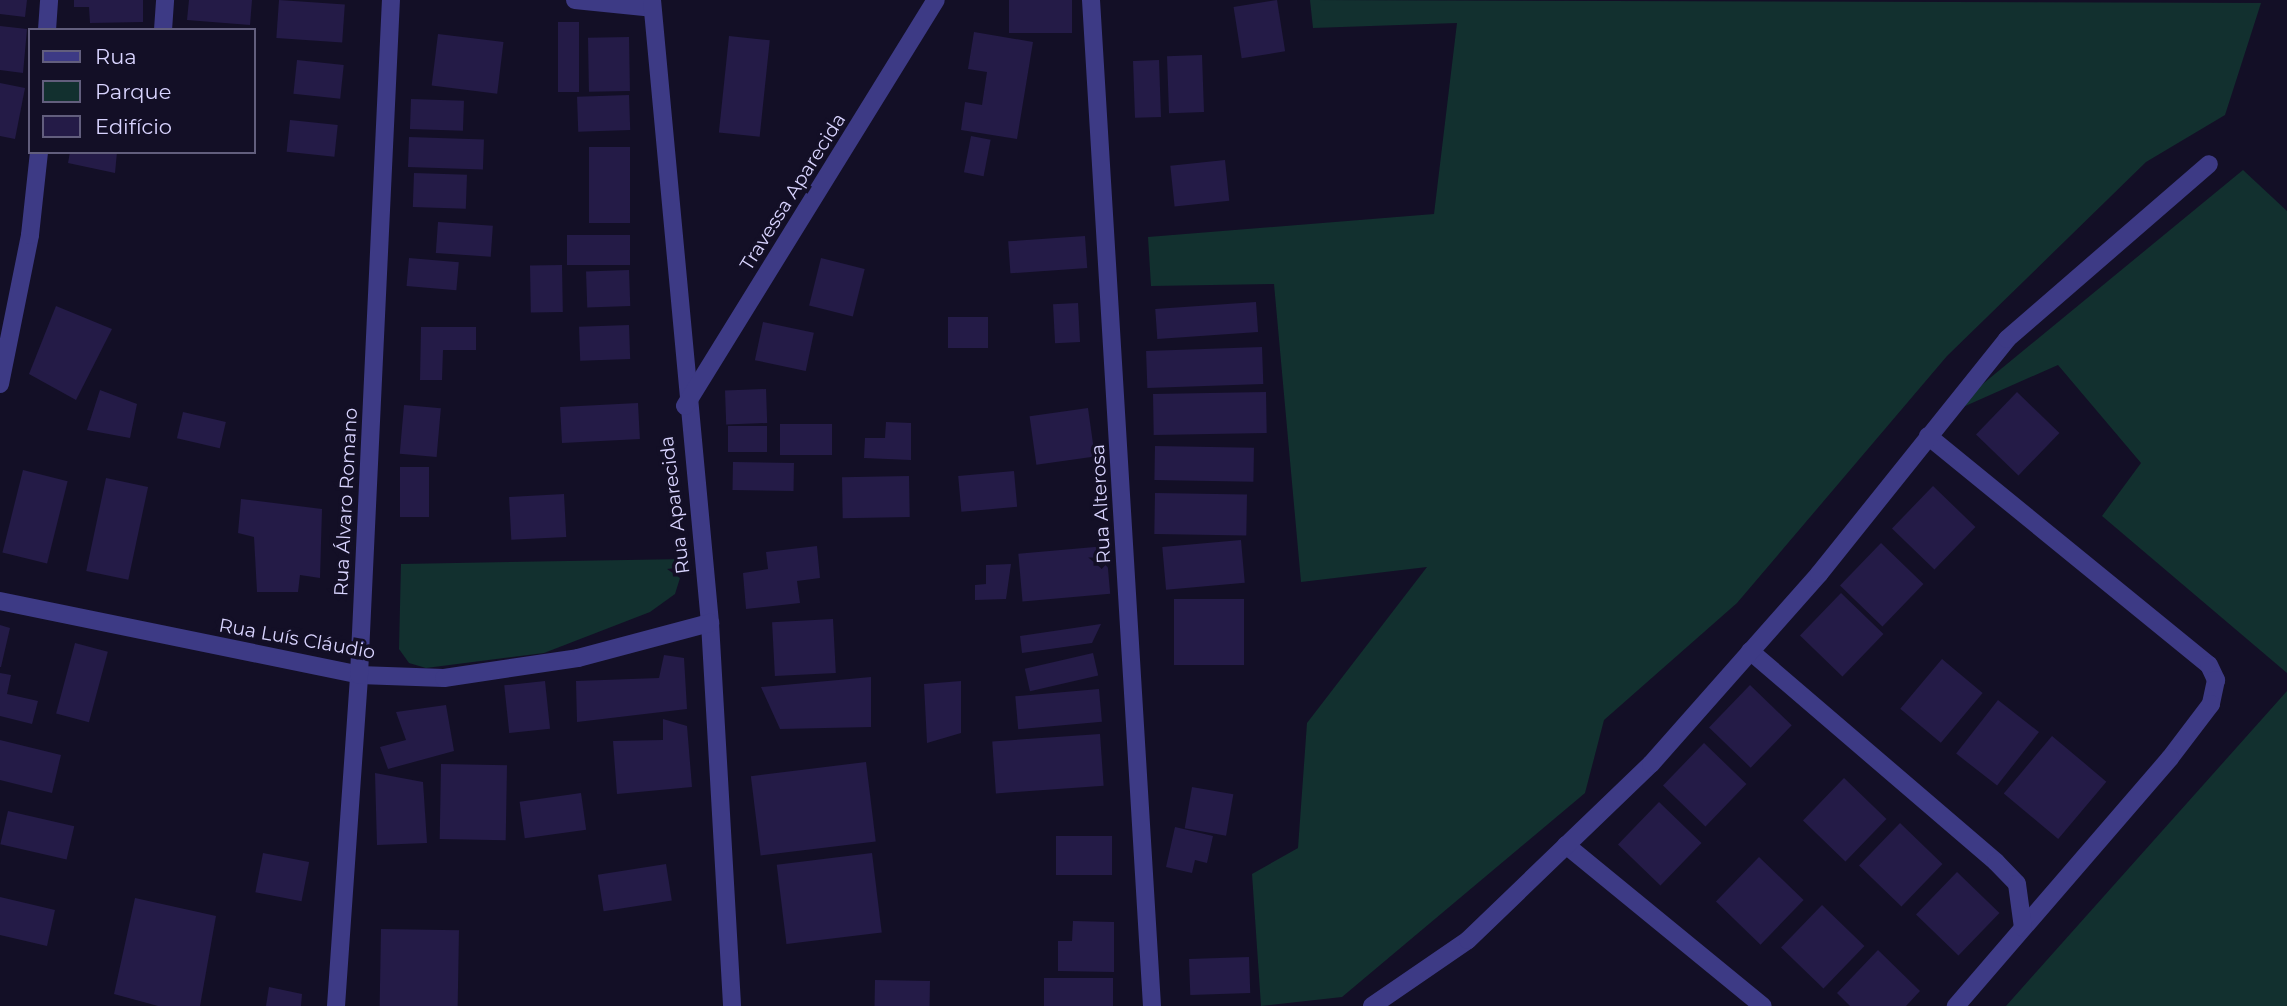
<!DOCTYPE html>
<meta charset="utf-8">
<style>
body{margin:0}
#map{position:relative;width:2287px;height:1006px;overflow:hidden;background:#130f26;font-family:Montserrat,sans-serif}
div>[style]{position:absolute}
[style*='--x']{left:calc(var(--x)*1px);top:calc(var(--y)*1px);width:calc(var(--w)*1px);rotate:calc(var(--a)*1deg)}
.green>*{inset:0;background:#12302f}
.building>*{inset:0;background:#241b47;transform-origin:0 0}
.minor>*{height:18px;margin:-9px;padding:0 9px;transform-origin:9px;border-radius:9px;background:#3d3a85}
span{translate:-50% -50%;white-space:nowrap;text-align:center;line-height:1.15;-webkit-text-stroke:7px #130f26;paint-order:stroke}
.street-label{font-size:19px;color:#d9d4ff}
.legend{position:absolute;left:28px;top:28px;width:228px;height:126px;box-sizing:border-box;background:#130f26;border:2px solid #625e7d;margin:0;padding:9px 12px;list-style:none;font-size:21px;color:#d9d4ff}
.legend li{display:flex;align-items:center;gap:14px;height:35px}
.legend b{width:35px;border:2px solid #625e7d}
</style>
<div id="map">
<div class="green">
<i style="clip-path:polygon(1310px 0,2261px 3px,2225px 115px,2146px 162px,1947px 356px,1737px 603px,1604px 720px,1585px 793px,1342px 997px,1261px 1006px,1252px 874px,1298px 848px,1307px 723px,1427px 567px,1301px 582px,1274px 284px,1151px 286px,1148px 237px,1434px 214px,1457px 23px,1313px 28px)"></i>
<i style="clip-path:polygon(2243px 170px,2287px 211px,2287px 673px,2102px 516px,2141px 463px,2058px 365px,1945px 415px)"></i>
<i style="clip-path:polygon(686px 559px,675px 594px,650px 612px,544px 653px,426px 668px,409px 663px,399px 649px,401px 564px)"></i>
<i style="clip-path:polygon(2287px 691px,2287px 1006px,2006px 1006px)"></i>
</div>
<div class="building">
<i style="clip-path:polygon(0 0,27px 0,25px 17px,0 14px)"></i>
<i style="clip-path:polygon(74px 0,143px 0,143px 22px,90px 23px,89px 7px,74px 7px)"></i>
<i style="clip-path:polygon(189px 0,252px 0,250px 25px,187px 20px)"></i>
<i style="left:279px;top:0;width:66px;height:38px;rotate:4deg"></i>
<i style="left:1009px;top:0;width:63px;height:33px"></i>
<i style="left:1277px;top:0;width:52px;height:44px;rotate:81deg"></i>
<i style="left:558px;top:22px;width:21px;height:70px"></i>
<i style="clip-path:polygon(0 26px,27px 29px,23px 73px,0 70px)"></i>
<i style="clip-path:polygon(974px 32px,1033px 42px,1017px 139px,961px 130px,965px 102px,982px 105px,987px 72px,968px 69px)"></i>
<i style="left:438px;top:34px;width:66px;height:52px;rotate:7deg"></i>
<i style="left:729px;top:36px;width:41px;height:97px;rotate:6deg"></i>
<i style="left:629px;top:37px;width:54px;height:41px;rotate:89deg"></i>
<i style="left:1202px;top:55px;width:57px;height:35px;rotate:88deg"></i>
<i style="left:297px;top:60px;width:47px;height:34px;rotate:6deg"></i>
<i style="left:1159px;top:60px;width:57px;height:26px;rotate:88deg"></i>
<i style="clip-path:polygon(0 83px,25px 88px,15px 139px,0 136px)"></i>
<i style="left:629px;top:95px;width:35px;height:52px;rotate:88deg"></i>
<i style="left:411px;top:99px;width:53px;height:30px;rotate:2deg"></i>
<i style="left:290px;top:120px;width:48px;height:32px;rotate:6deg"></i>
<i style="left:971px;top:136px;width:20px;height:37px;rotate:11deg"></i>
<i style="left:409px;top:137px;width:75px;height:30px;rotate:2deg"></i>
<i style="left:589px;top:147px;width:41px;height:76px"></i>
<i style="clip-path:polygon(70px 152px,117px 152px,115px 173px,68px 163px)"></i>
<i style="left:1225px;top:160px;width:41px;height:55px;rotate:84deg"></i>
<i style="left:414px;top:173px;width:53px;height:34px;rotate:2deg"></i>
<i style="left:438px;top:222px;width:55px;height:31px;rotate:4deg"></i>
<i style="left:630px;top:235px;width:30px;height:63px;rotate:90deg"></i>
<i style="left:1085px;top:236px;width:32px;height:77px;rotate:86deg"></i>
<i style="left:409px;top:258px;width:50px;height:28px;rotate:5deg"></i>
<i style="left:821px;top:258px;width:45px;height:49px;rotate:14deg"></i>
<i style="left:562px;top:265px;width:47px;height:32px;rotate:89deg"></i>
<i style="left:629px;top:270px;width:36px;height:43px;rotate:88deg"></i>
<i style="left:1256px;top:302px;width:30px;height:101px;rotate:86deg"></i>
<i style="left:1078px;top:303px;width:39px;height:25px;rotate:87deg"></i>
<i style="clip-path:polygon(56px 306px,112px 329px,76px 400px,29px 374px)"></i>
<i style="left:948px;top:317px;width:40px;height:31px"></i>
<i style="left:763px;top:322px;width:52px;height:39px;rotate:12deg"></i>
<i style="left:629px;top:325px;width:34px;height:50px;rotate:88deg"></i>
<i style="clip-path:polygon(421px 327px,476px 327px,476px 350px,443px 350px,442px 380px,420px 380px)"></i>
<i style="left:1262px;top:347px;width:37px;height:116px;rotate:88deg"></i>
<i style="left:766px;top:389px;width:34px;height:41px;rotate:88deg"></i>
<i style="clip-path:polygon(100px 390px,137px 404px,130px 438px,87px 430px)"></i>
<i style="left:1266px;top:392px;width:41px;height:113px;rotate:89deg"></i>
<i style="left:2017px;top:392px;width:59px;height:59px;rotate:44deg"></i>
<i style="left:638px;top:403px;width:36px;height:78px;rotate:87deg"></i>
<i style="left:404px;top:405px;width:37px;height:49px;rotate:5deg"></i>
<i style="left:1088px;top:408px;width:49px;height:59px;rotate:82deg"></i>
<i style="left:183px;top:412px;width:44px;height:27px;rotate:13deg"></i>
<i style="clip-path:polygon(886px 422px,911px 423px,911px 460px,864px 458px,865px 438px,885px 438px)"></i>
<i style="left:780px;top:424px;width:52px;height:31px"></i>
<i style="left:767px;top:426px;width:26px;height:39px;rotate:90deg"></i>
<i style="left:1155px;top:446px;width:99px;height:34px;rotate:1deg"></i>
<i style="left:733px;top:462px;width:61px;height:28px;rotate:1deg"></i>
<i style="left:400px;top:467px;width:29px;height:50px"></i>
<i style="left:23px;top:470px;width:46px;height:85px;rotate:14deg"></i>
<i style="left:1014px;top:471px;width:36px;height:56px;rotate:85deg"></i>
<i style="left:909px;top:476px;width:41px;height:67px;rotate:89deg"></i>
<i style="left:106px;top:478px;width:43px;height:95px;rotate:12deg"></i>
<i style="left:1933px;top:486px;width:59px;height:59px;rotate:44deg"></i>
<i style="left:1155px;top:493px;width:92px;height:41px;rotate:1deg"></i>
<i style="left:564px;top:494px;width:43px;height:55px;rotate:87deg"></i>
<i style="clip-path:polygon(241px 499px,322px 509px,320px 578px,300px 575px,298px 592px,257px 592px,254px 537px,238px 533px)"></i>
<i style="left:1241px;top:540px;width:43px;height:79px;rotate:85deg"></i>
<i style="left:1881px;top:543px;width:59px;height:59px;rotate:44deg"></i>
<i style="clip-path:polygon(817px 546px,820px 578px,797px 581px,800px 603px,746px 609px,743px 573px,768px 569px,766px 552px)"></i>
<i style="left:1106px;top:546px;width:48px;height:88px;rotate:85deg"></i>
<i style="clip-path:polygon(1011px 564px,1006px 599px,975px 600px,975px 585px,986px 584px,986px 565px)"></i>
<i style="left:1841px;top:593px;width:59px;height:59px;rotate:44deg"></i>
<i style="left:1244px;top:599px;width:66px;height:70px;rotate:90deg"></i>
<i style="left:833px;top:619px;width:54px;height:61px;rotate:87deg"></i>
<i style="clip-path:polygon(1101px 624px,1092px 643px,1022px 653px,1020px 636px)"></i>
<i style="clip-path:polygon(0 625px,10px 628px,1px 667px,0 667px)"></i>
<i style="left:75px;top:643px;width:34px;height:73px;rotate:15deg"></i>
<i style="left:1093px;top:653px;width:23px;height:70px;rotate:77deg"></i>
<i style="clip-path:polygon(664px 655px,684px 658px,687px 709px,577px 722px,576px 681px,659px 678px)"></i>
<i style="left:1942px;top:659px;width:53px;height:65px;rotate:40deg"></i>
<i style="clip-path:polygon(0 673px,11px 675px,7px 694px,38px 701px,32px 724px,0 716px)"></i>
<i style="clip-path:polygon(871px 677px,871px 727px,780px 729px,761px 687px)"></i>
<i style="left:545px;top:681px;width:48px;height:41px;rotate:84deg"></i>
<i style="clip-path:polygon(961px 681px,961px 733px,927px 743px,924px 684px)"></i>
<i style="left:1750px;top:685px;width:58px;height:59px;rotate:44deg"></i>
<i style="left:1099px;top:689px;width:33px;height:84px;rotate:85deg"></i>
<i style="left:1998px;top:700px;width:52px;height:68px;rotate:38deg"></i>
<i style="clip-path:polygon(446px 705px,454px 751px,388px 769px,380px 747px,406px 740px,396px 712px)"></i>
<i style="clip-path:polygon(663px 719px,687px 726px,692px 787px,617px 794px,613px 741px,663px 740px)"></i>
<i style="left:1100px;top:734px;width:52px;height:108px;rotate:86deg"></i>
<i style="left:2052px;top:736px;width:71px;height:75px;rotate:40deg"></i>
<i style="clip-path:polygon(0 740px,61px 755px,52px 793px,0 780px)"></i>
<i style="left:1704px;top:743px;width:59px;height:59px;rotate:44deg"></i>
<i style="left:866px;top:762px;width:80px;height:116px;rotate:83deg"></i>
<i style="left:441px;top:764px;width:66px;height:75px;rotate:1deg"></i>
<i style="clip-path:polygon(375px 773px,423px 782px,427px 843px,377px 845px)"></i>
<i style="left:1844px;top:778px;width:59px;height:59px;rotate:44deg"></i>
<i style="left:1192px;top:787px;width:42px;height:42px;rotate:10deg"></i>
<i style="left:581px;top:793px;width:37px;height:62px;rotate:82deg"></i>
<i style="left:1659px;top:802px;width:59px;height:59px;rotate:44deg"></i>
<i style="left:8px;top:811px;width:68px;height:34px;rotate:13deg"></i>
<i style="left:1900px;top:823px;width:59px;height:59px;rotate:44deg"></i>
<i style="clip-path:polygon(1175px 827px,1213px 836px,1207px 863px,1195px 860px,1192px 873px,1166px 867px)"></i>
<i style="left:1112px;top:836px;width:39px;height:56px;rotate:90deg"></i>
<i style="left:263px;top:853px;width:47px;height:40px;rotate:11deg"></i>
<i style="left:872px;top:853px;width:80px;height:96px;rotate:83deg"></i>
<i style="left:1759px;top:857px;width:62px;height:62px;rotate:44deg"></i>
<i style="left:666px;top:864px;width:37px;height:69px;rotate:81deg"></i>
<i style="left:1957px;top:872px;width:59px;height:59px;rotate:44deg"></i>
<i style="clip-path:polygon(0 897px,55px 910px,47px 946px,0 935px)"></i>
<i style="clip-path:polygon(135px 898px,216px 916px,200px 1006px,158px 1006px,114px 994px)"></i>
<i style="left:1822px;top:905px;width:59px;height:59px;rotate:44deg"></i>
<i style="clip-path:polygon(1073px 921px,1114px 922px,1114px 972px,1058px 971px,1058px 941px,1072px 941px)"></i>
<i style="left:381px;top:929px;width:78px;height:77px;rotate:1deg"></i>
<i style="clip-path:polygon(1878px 950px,1920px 991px,1906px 1006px,1850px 1006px,1837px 993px)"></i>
<i style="left:1249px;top:957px;width:36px;height:60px;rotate:88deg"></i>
<i style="left:1044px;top:978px;width:69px;height:28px"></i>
<i style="left:875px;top:980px;width:55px;height:26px;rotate:1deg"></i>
<i style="clip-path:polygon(269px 987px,302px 994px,301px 1006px,266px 1006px)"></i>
</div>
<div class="minor">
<i style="--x:575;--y:0;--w:77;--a:5.9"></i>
<i style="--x:652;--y:0;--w:626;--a:84.68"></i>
<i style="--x:710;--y:623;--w:384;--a:86.7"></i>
<i style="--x:1091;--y:0;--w:1008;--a:86.53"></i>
<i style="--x:47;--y:30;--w:30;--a:-86"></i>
<i style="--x:163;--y:30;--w:30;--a:-86"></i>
<i style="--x:0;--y:384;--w:152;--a:-78.6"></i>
<i style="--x:30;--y:235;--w:83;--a:-83.8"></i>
<i style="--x:685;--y:406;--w:477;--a:-58.3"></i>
<i style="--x:1928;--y:436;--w:362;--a:39.2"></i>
<i style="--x:2209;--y:665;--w:17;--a:65"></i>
<i style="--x:2216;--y:680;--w:25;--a:102"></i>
<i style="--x:2211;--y:704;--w:68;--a:127.2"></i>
<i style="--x:2170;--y:758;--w:328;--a:130.8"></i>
<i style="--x:0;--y:601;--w:367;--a:11.6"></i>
<i style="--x:359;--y:675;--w:85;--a:2"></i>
<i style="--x:444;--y:678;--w:135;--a:-8.5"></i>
<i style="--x:578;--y:658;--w:137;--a:-14.9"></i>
<i style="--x:1750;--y:651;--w:324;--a:40.6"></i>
<i style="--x:1996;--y:862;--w:30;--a:46"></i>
<i style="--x:2017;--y:884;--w:44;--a:82.2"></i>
<i style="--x:1566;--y:845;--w:254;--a:39.3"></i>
<i style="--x:336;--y:1006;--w:332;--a:-86"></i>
<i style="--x:359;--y:675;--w:676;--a:-87.29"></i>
<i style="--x:1372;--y:1006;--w:116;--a:-34.5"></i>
<i style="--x:1468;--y:940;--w:254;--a:-43.9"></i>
<i style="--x:1651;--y:764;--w:254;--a:-48.5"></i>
<i style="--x:1819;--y:574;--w:301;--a:-51.3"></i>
<i style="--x:2007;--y:339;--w:267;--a:-40.9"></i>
</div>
<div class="street-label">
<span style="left:793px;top:192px;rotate:-58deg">Travessa Aparecida</span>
<span style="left:346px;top:502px;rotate:-87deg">Rua Álvaro Romano</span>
<span style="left:1101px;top:504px;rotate:-93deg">Rua Alterosa</span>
<span style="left:675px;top:505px;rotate:-97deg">Rua Aparecida</span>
<span style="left:297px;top:639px;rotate:10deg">Rua Luís Cláudio</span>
</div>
<ul class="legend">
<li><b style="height:9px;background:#3d3a85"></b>Rua</li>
<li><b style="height:19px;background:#12302f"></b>Parque</li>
<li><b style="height:19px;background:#241b47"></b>Edifício</li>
</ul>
</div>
